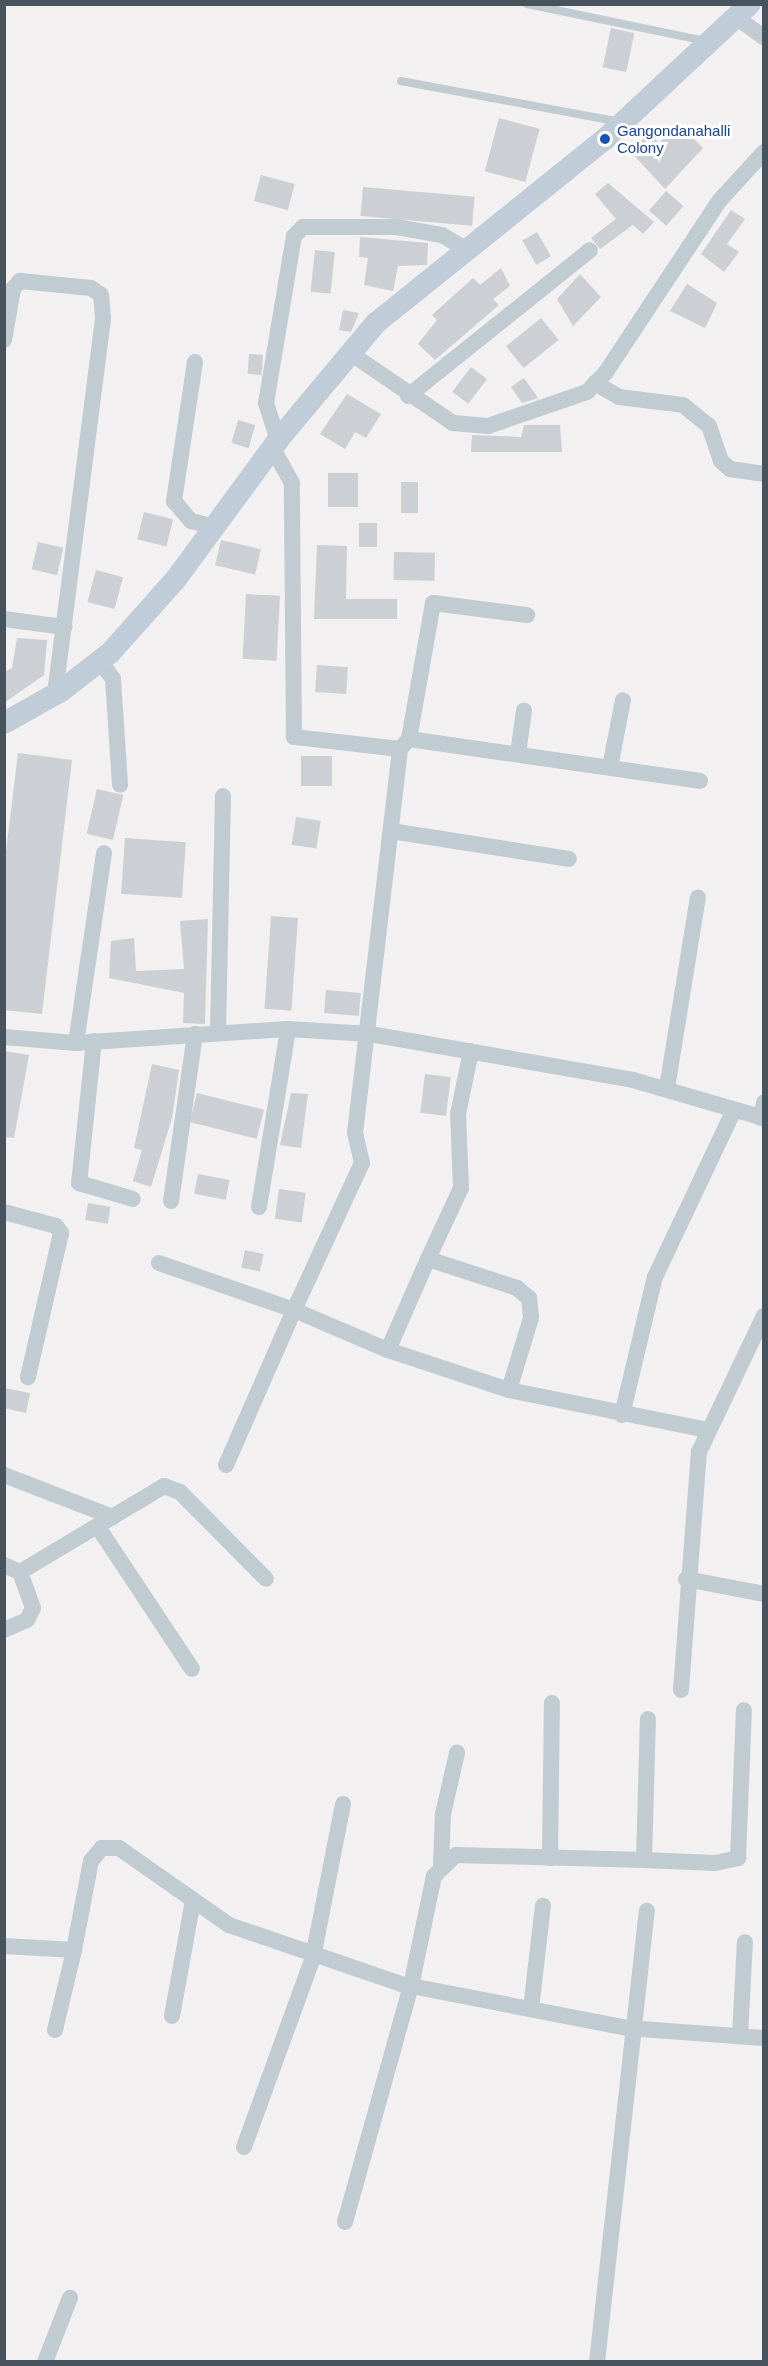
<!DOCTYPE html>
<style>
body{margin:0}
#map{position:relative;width:768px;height:2366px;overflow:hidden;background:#f2f0f0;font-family:Helvetica,sans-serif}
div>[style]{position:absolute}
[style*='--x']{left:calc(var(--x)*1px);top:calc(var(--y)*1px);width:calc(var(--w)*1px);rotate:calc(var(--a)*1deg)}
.building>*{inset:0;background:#cccfd4;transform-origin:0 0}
.lane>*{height:8px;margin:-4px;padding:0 4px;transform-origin:4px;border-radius:4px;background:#c0cbd2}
.street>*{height:16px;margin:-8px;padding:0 8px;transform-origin:8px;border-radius:8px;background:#c0cbd2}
.secondary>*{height:22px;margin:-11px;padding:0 11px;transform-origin:11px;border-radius:11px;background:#c0ccd7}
.dots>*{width:16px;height:16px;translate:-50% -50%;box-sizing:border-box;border:3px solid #fff;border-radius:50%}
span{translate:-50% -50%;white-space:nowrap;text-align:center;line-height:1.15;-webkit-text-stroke:6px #fff;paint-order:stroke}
.transit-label{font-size:15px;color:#164399}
.left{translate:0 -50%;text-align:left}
.frame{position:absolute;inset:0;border:6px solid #47545e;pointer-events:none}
</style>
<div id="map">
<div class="building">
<i style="left:611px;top:28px;width:24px;height:40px;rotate:12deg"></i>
<i style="left:499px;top:118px;width:42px;height:55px;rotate:15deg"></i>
<i style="clip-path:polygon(679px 124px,703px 148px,665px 189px,629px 150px,649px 132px,659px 143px)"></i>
<i style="left:261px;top:175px;width:35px;height:27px;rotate:15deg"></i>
<i style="clip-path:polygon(608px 183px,654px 222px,643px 234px,633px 225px,600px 249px,591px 238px,616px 219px,595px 194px)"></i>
<i style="left:363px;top:187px;width:112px;height:29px;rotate:5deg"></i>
<i style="left:666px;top:191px;width:23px;height:26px;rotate:41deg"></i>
<i style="clip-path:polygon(731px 210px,745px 219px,727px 244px,739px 252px,724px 272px,701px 254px)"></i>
<i style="left:537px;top:232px;width:28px;height:17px;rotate:60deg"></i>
<i style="clip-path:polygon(360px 237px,428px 243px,427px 265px,398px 266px,393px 291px,364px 285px,368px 258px,359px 257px)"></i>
<i style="left:315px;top:250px;width:20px;height:42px;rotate:6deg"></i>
<i style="clip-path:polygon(501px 268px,510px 286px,493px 299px,499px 305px,435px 360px,418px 344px,437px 320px,432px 315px,473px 278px,480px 285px)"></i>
<i style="clip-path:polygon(580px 274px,601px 297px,573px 326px,557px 299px)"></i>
<i style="clip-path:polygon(687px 284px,717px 303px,705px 328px,670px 311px)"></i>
<i style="clip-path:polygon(343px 310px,359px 313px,351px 332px,339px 330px)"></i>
<i style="left:541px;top:318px;width:28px;height:45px;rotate:51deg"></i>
<i style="left:249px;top:354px;width:14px;height:20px;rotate:4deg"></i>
<i style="left:471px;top:367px;width:20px;height:31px;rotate:37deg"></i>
<i style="clip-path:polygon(524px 378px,538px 398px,522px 403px,511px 387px)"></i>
<i style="clip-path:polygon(347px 394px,381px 414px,366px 438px,355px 432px,345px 449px,320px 434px)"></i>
<i style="left:238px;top:420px;width:18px;height:24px;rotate:16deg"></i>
<i style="clip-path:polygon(524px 425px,560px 425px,562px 452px,471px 452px,472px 435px,521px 437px)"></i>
<i style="left:328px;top:473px;width:30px;height:34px"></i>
<i style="left:401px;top:482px;width:17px;height:31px"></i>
<i style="left:144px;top:512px;width:30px;height:28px;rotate:14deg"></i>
<i style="left:359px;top:523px;width:18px;height:24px"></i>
<i style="left:221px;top:540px;width:41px;height:26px;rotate:13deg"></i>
<i style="left:38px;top:542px;width:26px;height:28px;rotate:13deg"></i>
<i style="clip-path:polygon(317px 545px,347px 546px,346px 599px,397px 599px,397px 619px,314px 619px)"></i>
<i style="left:394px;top:552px;width:41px;height:28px;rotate:1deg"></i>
<i style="left:96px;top:570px;width:28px;height:33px;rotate:15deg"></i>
<i style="left:246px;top:594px;width:34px;height:65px;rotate:3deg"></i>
<i style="clip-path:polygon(17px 638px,47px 640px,44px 675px,4px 703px,4px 672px,12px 668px)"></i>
<i style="left:317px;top:665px;width:31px;height:27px;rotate:4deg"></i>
<i style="clip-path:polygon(18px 753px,72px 760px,42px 1014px,4px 1010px,4px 868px)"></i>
<i style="left:301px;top:756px;width:31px;height:30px"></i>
<i style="left:97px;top:789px;width:27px;height:46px;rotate:13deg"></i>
<i style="left:296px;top:817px;width:25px;height:28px;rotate:9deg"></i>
<i style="left:125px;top:838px;width:61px;height:56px;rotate:4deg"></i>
<i style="left:271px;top:916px;width:27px;height:93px;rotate:4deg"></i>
<i style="clip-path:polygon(208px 919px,205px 1024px,183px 1023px,184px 993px,109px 978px,111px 941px,134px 938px,136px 971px,184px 969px,180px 921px)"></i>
<i style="left:326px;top:990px;width:35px;height:23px;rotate:5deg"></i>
<i style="clip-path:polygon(4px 1051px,29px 1055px,14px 1138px,4px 1137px)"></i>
<i style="clip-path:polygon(152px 1064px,179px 1070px,172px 1118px,151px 1187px,133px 1181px,142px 1150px,134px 1148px)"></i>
<i style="left:425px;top:1074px;width:26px;height:39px;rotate:7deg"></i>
<i style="left:197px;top:1093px;width:69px;height:30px;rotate:14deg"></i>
<i style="clip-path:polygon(291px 1093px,308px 1094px,301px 1148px,280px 1145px)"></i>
<i style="left:198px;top:1174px;width:32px;height:20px;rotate:11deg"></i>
<i style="left:279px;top:1189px;width:27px;height:30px;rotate:8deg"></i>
<i style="left:88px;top:1203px;width:23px;height:17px;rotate:10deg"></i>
<i style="left:245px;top:1250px;width:19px;height:18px;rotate:12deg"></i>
<i style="clip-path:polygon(4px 1388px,30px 1393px,26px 1413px,4px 1408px)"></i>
</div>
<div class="lane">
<i style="--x:527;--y:4;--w:183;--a:11.7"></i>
<i style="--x:401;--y:81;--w:223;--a:10.6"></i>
</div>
<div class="street">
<i style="--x:736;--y:17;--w:34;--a:36"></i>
<i style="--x:4;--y:340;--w:52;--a:-80"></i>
<i style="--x:13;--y:289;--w:11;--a:-49"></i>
<i style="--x:20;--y:281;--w:71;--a:5.6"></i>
<i style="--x:91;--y:288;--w:12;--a:35"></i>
<i style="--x:101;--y:295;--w:24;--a:85"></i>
<i style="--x:103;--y:319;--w:378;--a:97.3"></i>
<i style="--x:350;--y:353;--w:125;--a:34.2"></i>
<i style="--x:453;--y:423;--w:35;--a:5"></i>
<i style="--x:488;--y:426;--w:105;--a:-19"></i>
<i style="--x:587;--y:392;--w:28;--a:-46"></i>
<i style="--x:606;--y:372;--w:206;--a:-56.5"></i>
<i style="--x:720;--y:200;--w:65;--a:-47.5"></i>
<i style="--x:195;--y:362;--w:141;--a:98.6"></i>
<i style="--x:174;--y:501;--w:26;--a:50"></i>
<i style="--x:191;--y:521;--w:25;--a:14"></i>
<i style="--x:595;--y:383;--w:28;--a:30"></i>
<i style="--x:619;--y:397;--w:64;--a:7.1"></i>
<i style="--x:683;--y:405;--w:33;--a:39"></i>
<i style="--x:709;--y:426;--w:37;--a:71"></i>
<i style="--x:721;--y:461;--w:12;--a:42"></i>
<i style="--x:730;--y:469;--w:34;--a:8"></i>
<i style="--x:408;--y:396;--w:233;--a:-38.7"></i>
<i style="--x:278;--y:440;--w:39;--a:-108"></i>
<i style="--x:266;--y:403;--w:169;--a:-80.5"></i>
<i style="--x:294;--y:236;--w:13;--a:-45"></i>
<i style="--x:303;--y:227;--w:93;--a:0"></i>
<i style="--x:396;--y:227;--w:47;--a:9.9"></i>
<i style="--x:442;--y:235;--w:29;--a:31"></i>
<i style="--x:4;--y:619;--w:61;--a:7.6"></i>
<i style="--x:100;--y:661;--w:22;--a:54"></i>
<i style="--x:113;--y:679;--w:106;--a:86.2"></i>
<i style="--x:409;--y:739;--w:138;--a:-80"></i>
<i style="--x:433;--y:603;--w:95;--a:7.3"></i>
<i style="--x:400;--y:749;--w:13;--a:-48"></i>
<i style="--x:409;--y:739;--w:294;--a:8.2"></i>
<i style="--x:518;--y:754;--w:44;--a:-82.2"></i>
<i style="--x:610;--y:767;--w:68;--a:-79"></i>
<i style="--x:391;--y:831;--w:180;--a:8.9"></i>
<i style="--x:218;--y:1033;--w:237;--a:-88.8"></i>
<i style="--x:4;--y:1037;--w:72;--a:4.8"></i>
<i style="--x:76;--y:1043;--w:212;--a:-3.8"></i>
<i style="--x:288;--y:1029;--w:82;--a:3.5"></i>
<i style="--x:370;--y:1034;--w:267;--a:9.9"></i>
<i style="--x:633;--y:1080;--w:136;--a:16.2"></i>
<i style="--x:94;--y:1041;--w:143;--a:96"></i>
<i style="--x:79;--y:1183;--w:56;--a:16.5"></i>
<i style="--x:76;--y:1043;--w:192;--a:-81.6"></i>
<i style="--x:667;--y:1088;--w:193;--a:-80.8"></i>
<i style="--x:761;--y:1118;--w:16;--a:-79"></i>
<i style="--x:171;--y:1201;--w:169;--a:-81.8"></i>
<i style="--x:259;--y:1207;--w:180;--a:-80.7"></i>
<i style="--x:4;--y:1212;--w:54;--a:15.1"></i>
<i style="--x:56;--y:1226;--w:9;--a:54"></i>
<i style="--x:61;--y:1233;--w:148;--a:102.9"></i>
<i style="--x:428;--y:1259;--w:78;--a:-65.1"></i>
<i style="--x:461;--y:1188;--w:74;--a:-92.3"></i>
<i style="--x:458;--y:1114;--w:64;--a:-78.3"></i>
<i style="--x:159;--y:1263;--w:143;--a:19.2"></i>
<i style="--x:294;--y:1310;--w:162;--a:-65.2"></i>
<i style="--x:362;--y:1163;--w:31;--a:-103"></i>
<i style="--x:355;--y:1133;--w:387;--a:-83.3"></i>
<i style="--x:400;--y:749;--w:107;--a:-173.5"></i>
<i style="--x:294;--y:737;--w:254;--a:-90.5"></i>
<i style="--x:292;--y:483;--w:39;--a:-119"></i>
<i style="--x:388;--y:1350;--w:99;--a:-66.3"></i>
<i style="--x:428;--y:1259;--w:94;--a:18"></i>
<i style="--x:517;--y:1288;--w:16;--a:40"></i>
<i style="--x:529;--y:1298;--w:20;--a:84"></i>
<i style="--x:531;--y:1318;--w:75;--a:107"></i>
<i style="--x:622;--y:1415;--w:142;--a:-76.6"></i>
<i style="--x:655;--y:1277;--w:185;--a:-64.7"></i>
<i style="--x:226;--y:1465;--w:169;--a:-66.3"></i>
<i style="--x:294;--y:1310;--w:102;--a:23.1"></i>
<i style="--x:388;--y:1350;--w:127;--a:18.3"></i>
<i style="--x:509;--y:1390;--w:203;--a:11.4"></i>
<i style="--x:4;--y:1475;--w:117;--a:21.1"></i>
<i style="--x:98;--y:1527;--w:170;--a:56.5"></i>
<i style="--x:4;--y:1565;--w:17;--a:24"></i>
<i style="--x:20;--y:1572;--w:38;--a:70"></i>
<i style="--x:33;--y:1608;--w:13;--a:117"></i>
<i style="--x:27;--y:1620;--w:25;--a:157"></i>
<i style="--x:20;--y:1572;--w:168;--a:-30.8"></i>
<i style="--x:164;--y:1486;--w:17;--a:21"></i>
<i style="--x:180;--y:1492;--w:122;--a:45.3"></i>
<i style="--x:686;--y:1579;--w:79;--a:10.9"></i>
<i style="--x:681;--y:1690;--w:239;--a:-85.7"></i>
<i style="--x:699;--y:1452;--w:151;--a:-64.5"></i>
<i style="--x:550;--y:1858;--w:155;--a:-89.3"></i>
<i style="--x:644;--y:1860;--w:71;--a:2.4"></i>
<i style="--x:715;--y:1863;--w:24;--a:-12"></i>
<i style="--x:738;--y:1858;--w:148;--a:-87.7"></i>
<i style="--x:441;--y:1865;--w:51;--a:-87.8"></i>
<i style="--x:443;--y:1814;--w:63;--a:-77.1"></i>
<i style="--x:4;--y:1946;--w:70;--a:3.3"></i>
<i style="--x:74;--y:1950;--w:91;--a:-79.2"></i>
<i style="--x:91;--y:1861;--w:17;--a:-50"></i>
<i style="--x:102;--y:1848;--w:17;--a:0"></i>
<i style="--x:119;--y:1848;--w:134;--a:35"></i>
<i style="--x:229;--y:1925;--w:182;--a:18.9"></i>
<i style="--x:401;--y:1984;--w:230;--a:11"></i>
<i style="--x:627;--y:2028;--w:137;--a:4.2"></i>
<i style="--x:531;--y:2009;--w:104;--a:-83.4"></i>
<i style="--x:172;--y:2016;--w:118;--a:-79.7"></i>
<i style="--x:55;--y:2030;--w:82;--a:-76.6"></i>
<i style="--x:740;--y:2036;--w:94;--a:-87"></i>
<i style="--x:244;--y:2147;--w:202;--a:-70"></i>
<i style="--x:313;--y:1957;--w:156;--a:-78.9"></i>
<i style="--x:345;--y:2222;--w:245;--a:-74.4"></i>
<i style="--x:411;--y:1986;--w:112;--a:-78.2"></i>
<i style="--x:434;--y:1876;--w:30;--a:-44"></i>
<i style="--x:456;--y:1855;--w:188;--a:1.5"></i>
<i style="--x:644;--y:1860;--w:141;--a:-88.4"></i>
<i style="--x:45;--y:2362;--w:69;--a:-68.7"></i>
<i style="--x:597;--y:2362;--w:454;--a:-83.7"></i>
</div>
<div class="secondary">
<i style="--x:4;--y:723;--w:65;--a:-29.3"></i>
<i style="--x:61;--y:691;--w:62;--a:-37.8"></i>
<i style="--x:110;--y:653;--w:99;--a:-48.3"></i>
<i style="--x:176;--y:579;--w:172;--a:-53.7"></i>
<i style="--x:278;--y:440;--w:153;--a:-50.1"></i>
<i style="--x:376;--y:323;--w:294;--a:-38.8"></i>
<i style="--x:605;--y:139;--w:198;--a:-43"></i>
</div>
<div class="dots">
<i style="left:605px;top:139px;background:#1a4fb4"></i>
</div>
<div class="transit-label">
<span class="left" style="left:617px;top:139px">Gangondanahalli<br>Colony</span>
</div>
<div class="frame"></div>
</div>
